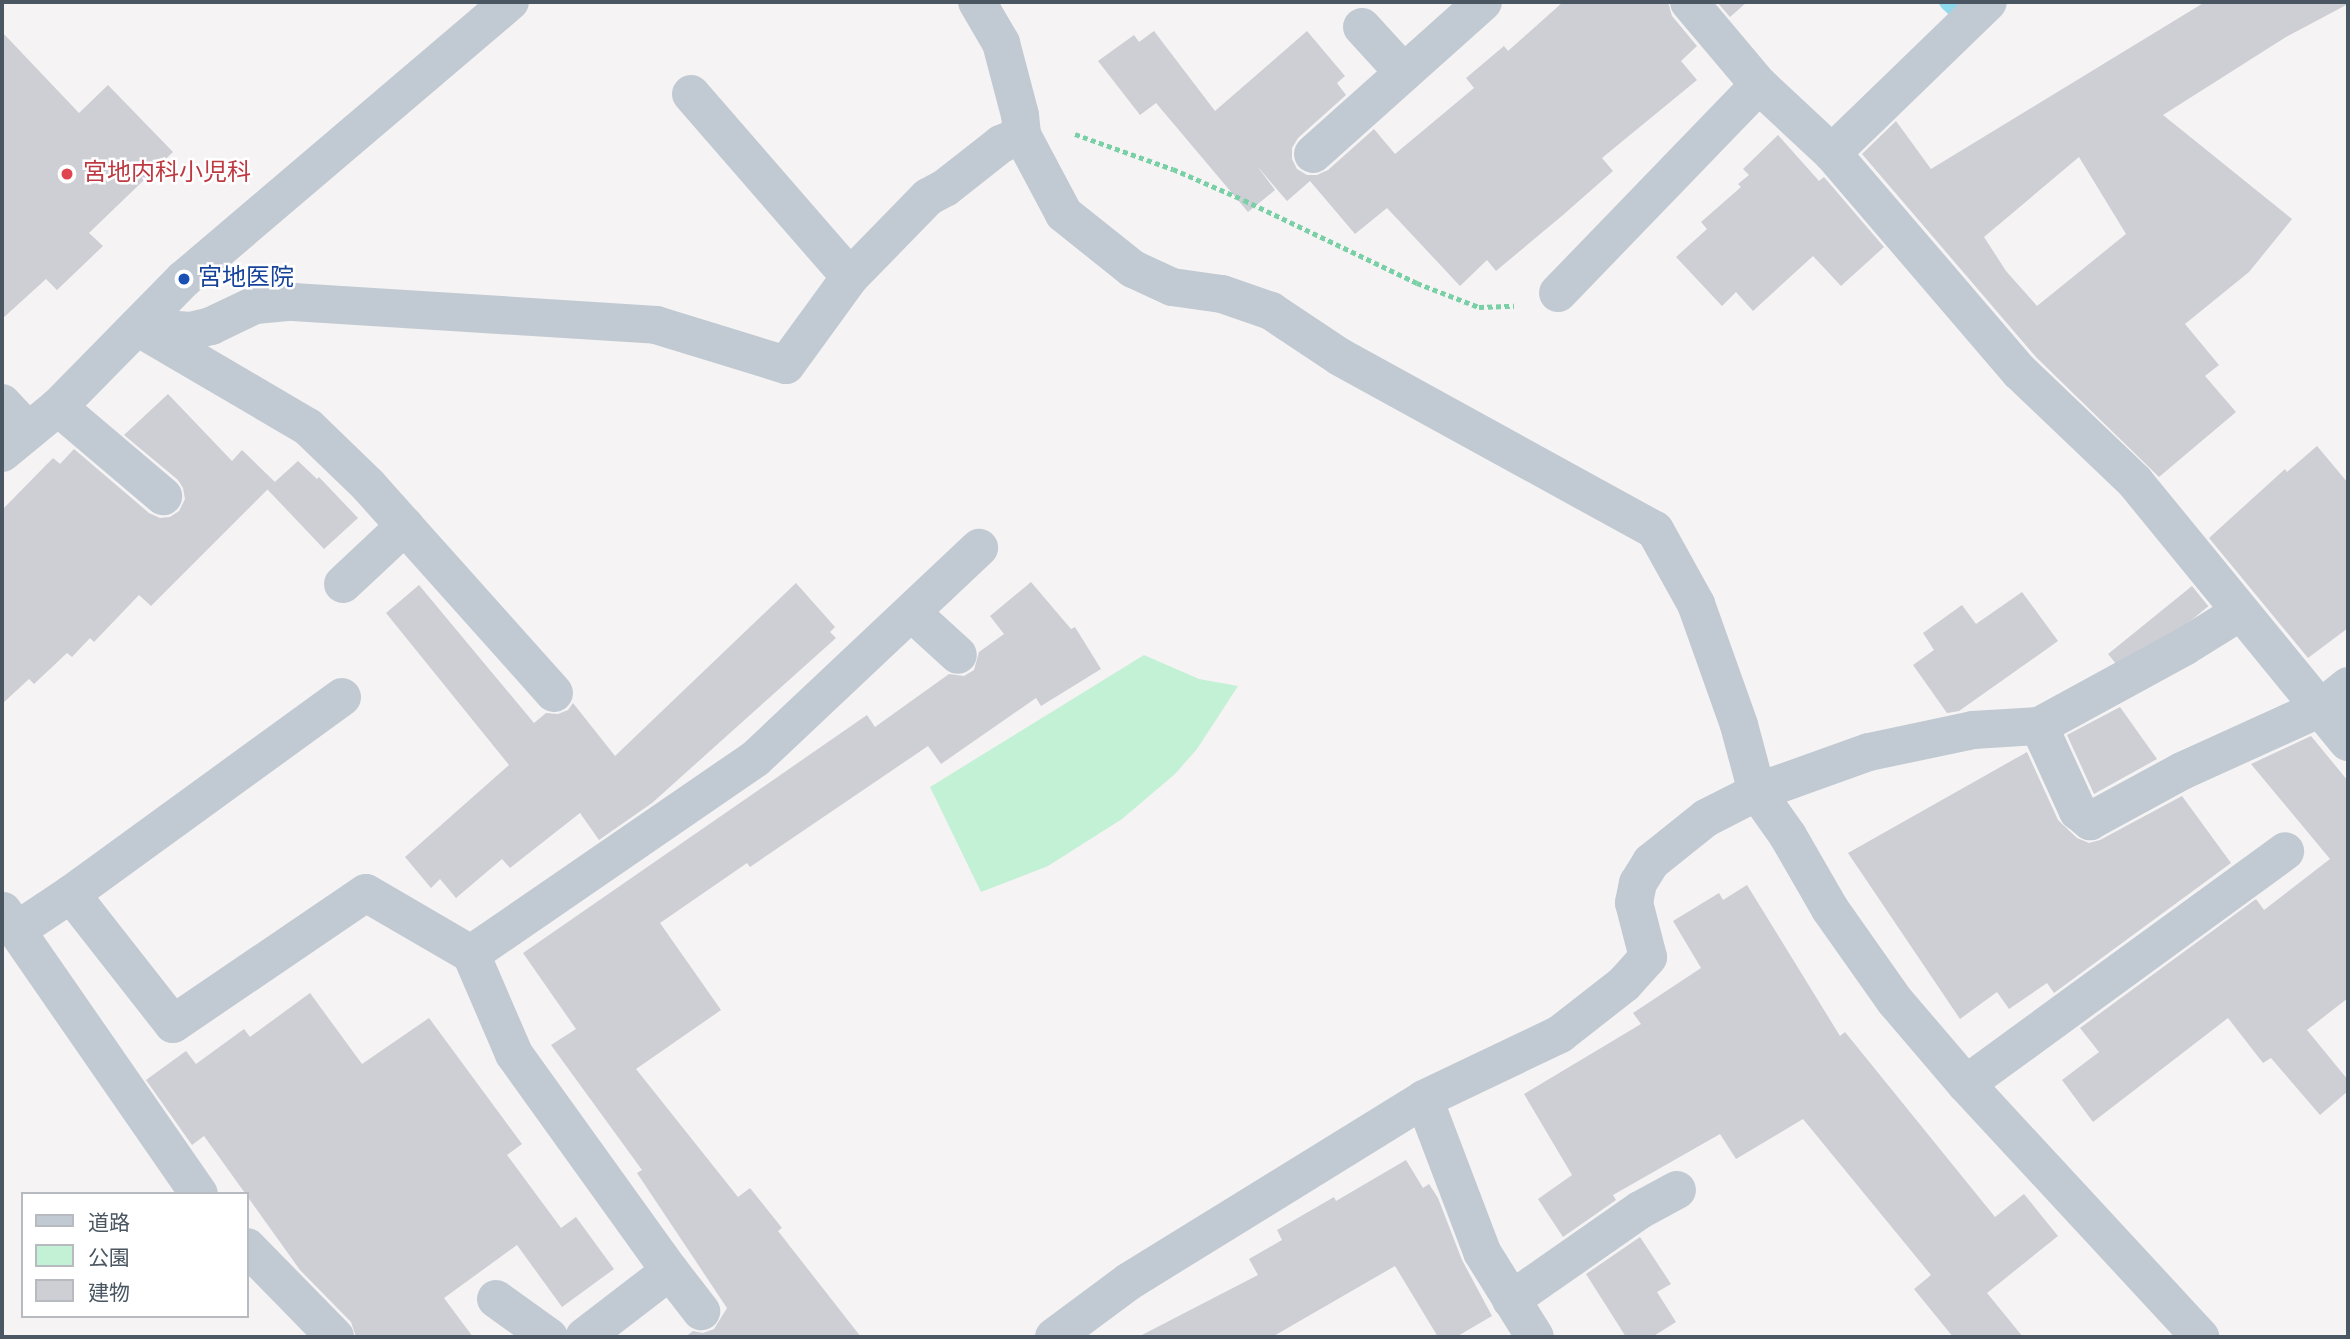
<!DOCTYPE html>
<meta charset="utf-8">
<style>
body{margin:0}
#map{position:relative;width:2350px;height:1339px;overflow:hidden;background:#f5f3f3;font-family:"Alegreya Sans","Noto Sans JP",sans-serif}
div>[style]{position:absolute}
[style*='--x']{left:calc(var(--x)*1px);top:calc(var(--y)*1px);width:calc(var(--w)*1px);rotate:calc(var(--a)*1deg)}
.green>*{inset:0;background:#c3f1d5}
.stream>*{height:16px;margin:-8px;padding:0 8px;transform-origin:8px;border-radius:8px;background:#90daee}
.building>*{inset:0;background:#cdcfd5;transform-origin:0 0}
.path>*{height:4.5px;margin-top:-2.25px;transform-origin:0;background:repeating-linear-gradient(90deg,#7ad0a6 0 5px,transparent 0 8.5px)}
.minor>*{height:38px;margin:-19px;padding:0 19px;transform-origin:19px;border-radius:19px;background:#c1cad2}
.dots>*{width:19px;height:19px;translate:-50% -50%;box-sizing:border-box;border:4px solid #fff;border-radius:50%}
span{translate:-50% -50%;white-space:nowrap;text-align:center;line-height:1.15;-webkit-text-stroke:5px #fff;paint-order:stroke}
.health-label{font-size:24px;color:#be3a42}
.left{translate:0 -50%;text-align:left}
.transit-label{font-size:24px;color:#164399}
.frame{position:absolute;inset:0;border:4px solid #4a5661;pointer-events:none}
.legend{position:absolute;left:21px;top:1192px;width:228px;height:126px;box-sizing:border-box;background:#fff;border:2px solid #b7bbc0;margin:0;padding:9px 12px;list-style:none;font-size:21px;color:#4a5661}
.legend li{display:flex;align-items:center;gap:14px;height:35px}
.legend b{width:35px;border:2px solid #b7bbc0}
</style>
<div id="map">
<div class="green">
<i style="clip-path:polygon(1144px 655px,1199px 679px,1238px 686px,1197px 749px,1175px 774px,1122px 819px,1048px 866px,981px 892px,930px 787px)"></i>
</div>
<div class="stream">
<i style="--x:1947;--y:2;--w:19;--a:43"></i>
</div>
<div class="building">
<i style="clip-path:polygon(1563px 2px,1668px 2px,1672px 16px,1697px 46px,1681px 61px,1697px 80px,1602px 158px,1613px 171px,1563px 215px,1496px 271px,1487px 260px,1460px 286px,1387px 208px,1355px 234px,1310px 181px,1287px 201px,1257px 166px,1275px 190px,1248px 212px,1156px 103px,1140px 115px,1098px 61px,1134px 35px,1139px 42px,1154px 31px,1215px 111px,1307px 31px,1345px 76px,1337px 83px,1346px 95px,1298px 138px,1292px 148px,1292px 159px,1297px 169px,1307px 175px,1317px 175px,1328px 170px,1374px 129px,1395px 154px,1474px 88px,1466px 78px,1504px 46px,1508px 51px)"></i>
<i style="clip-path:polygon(1717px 2px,1747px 2px,1730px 17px)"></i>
<i style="clip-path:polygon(evenodd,2205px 2px,2348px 4px,2286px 37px,2163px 115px,2292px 219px,2249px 272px,2185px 324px,2219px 365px,2205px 376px,2236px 412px,2159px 477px,2036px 357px,1862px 154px,1896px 121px,1931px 169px,2205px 2px,2079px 157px,2126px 234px,2037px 306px,2006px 271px,1984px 237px,2079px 157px)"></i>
<i style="clip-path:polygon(2px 32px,79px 113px,108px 85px,173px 152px,89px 233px,103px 246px,57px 290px,46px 279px,2px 319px)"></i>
<i style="clip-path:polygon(1778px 135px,1819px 181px,1824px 177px,1884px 247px,1841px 286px,1813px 256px,1753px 311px,1736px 292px,1722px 306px,1676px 257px,1707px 229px,1701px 222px,1741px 187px,1738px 184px,1749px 175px,1743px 169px)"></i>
<i style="clip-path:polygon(168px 394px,232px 461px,242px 450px,275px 482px,151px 606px,139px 595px,94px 642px,90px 638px,72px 657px,67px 653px,34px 684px,29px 679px,2px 704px,2px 510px,53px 458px,60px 464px,74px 449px,149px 513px,160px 518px,170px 517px,179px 511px,185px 499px,183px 488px,178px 480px,124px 435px)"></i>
<i style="clip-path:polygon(2317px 446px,2348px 483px,2348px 628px,2308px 658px,2209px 538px,2285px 469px,2287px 472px)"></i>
<i style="clip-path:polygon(298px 461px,317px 479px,319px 477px,358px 518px,324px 549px,267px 489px)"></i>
<i style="clip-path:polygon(1031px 582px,1071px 629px,1075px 627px,1101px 669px,1041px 706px,1036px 698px,941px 764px,928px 746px,750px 867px,747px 863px,660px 923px,721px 1010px,636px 1069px,738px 1197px,750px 1188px,782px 1228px,778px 1231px,861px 1337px,685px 1337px,693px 1331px,703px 1333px,714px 1329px,727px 1308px,637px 1173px,642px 1170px,551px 1045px,576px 1029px,523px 953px,867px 715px,875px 727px,949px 674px,964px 676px,974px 670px,979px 652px,1004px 634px,990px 616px)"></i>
<i style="clip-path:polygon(796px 583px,835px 627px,830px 632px,836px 638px,652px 803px,599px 840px,580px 813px,510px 868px,502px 859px,456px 898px,440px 879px,431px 888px,405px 857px,509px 765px,386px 613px,419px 585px,534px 723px,546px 713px,558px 714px,568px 710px,573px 703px,615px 756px)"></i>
<i style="left:2192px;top:586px;width:26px;height:108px;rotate:51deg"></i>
<i style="clip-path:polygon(2022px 592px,2058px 641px,1959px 711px,1947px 713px,1913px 665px,1934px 650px,1923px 633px,1962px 605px,1976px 624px)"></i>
<i style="clip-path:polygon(2120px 707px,2157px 759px,2094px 794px,2067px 735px)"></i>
<i style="clip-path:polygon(2311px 736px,2348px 781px,2348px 998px,2307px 1030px,2348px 1080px,2348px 1091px,2320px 1115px,2271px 1058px,2263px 1063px,2228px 1018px,2093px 1122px,2062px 1080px,2099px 1052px,2080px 1028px,2256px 899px,2264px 910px,2330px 859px,2251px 764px)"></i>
<i style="clip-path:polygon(2027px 752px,2058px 820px,2077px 838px,2089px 843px,2100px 840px,2182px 796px,2231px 863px,2054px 993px,2047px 983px,2009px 1009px,1997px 992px,1960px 1019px,1848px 853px)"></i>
<i style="clip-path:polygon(1747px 885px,1840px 1036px,1845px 1032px,1995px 1217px,2024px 1194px,2058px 1236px,1987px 1293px,2023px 1337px,1953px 1337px,1914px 1289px,1931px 1275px,1803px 1119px,1736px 1159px,1720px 1134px,1613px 1195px,1616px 1200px,1563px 1237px,1538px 1199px,1572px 1175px,1524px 1094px,1641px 1024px,1633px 1013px,1701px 968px,1673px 921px,1719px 893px,1723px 900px)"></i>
<i style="clip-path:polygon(310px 993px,362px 1064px,429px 1018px,522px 1144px,507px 1155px,561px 1228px,576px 1217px,614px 1269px,562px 1307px,517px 1245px,444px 1298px,473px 1337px,356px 1337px,351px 1322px,300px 1270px,204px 1136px,192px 1145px,146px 1080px,186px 1051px,196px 1064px,244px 1029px,250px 1037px)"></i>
<i style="clip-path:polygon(1406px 1160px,1423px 1188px,1429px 1184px,1438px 1198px,1462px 1260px,1492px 1316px,1456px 1337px,1438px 1337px,1395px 1266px,1272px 1337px,1138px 1337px,1258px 1275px,1249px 1259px,1282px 1240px,1277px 1230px,1334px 1197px,1336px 1201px)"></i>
<i style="clip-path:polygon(1640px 1237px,1671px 1284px,1657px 1292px,1676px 1322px,1652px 1337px,1626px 1337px,1586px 1274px)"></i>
</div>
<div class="path">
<i style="--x:1075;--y:134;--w:104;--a:19.7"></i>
<i style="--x:1173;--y:169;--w:77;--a:23.6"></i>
<i style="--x:1244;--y:200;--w:192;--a:25.6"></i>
<i style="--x:1417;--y:283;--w:66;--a:21.2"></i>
<i style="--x:1479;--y:307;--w:35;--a:-2"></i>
</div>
<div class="minor">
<i style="--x:977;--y:2;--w:48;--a:59.7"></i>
<i style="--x:1001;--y:43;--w:74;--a:75.2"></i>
<i style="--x:1020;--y:115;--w:20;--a:84"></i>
<i style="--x:1022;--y:135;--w:89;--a:62"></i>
<i style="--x:1064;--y:214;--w:88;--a:38.6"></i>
<i style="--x:1133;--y:269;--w:43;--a:24.8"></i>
<i style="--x:1172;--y:287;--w:50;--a:8"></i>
<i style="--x:1222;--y:294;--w:52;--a:19.1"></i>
<i style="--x:1271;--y:311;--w:83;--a:33.7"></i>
<i style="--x:1340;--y:357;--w:359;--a:28.8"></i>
<i style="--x:1655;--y:530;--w:85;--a:61"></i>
<i style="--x:1696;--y:604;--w:128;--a:70.4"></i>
<i style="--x:1739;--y:725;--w:69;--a:75"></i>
<i style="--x:1757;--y:792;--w:54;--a:54.8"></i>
<i style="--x:1788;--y:836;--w:84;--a:60.1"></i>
<i style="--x:1830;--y:909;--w:113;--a:54.8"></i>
<i style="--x:1895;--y:1001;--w:109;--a:49.5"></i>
<i style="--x:1966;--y:1084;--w:345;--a:47.2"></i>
<i style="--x:1689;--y:2;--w:109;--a:49.9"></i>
<i style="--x:1759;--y:85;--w:100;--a:43"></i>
<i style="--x:1832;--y:153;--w:289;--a:49.4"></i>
<i style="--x:2020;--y:372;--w:159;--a:43.7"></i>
<i style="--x:2135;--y:482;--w:336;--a:50.7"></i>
<i style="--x:1362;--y:27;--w:62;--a:47.6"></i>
<i style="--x:691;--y:94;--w:242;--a:49"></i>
<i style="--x:850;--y:277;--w:112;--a:-45.7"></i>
<i style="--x:928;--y:197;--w:19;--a:-28"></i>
<i style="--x:945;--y:188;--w:71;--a:-38.2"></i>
<i style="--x:1001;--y:144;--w:23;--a:-23"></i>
<i style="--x:1832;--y:153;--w:217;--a:-44.1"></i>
<i style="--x:1313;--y:154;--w:228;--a:-41.8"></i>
<i style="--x:1558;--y:293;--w:289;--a:-46"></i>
<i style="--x:137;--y:327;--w:54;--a:4.2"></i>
<i style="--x:191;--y:331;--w:21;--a:-14"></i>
<i style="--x:211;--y:326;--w:49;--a:-25.5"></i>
<i style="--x:255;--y:305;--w:38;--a:-5"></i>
<i style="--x:293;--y:302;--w:364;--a:3.6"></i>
<i style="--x:656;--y:325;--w:136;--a:17.1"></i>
<i style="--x:786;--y:365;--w:109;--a:-54"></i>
<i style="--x:146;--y:332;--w:188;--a:30.4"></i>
<i style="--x:308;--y:427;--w:83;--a:44"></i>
<i style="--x:368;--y:485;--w:279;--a:48.2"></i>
<i style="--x:2;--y:403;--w:37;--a:47"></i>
<i style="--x:58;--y:407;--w:138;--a:40.3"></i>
<i style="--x:2;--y:453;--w:72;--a:-39.4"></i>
<i style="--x:58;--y:407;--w:180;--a:-45.5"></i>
<i style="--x:184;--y:279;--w:428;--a:-40.4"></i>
<i style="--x:343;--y:584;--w:85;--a:-43.1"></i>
<i style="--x:912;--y:613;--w:62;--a:42.4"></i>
<i style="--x:2039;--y:726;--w:94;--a:65.4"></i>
<i style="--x:2078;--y:811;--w:16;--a:40"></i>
<i style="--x:2090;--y:821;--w:105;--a:-28.5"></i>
<i style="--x:2182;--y:771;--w:153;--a:-24.4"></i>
<i style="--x:2321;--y:708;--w:35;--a:-39"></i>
<i style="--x:71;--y:894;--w:335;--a:-36"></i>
<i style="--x:3;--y:911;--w:344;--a:55.3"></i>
<i style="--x:17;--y:930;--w:65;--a:-33.7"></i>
<i style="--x:71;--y:894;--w:165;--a:51.9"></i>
<i style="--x:173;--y:1024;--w:233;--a:-34.2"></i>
<i style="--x:366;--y:893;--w:121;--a:30.2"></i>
<i style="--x:471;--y:954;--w:109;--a:66.7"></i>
<i style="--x:514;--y:1054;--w:267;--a:54.3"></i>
<i style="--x:670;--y:1271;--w:108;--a:142.5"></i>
<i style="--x:471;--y:954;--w:345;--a:-34.5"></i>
<i style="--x:755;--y:759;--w:308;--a:-43.3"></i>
<i style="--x:1966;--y:1084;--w:395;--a:-36.1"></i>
<i style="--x:1424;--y:1099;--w:164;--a:69.2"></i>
<i style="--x:1482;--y:1252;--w:100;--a:58.1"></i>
<i style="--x:247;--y:1247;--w:126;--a:45.6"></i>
<i style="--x:670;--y:1271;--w:51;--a:52.2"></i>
<i style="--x:496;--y:1299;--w:65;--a:35.6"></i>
<i style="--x:1511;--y:1300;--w:157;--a:-34.9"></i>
<i style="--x:1640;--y:1210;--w:42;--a:-28.4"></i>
<i style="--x:1054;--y:1337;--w:92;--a:-36.6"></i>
<i style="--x:1128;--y:1282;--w:348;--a:-31.7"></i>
<i style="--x:1424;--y:1099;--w:151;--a:-25.5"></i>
<i style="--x:1560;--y:1034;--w:81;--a:-38"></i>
<i style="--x:1624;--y:984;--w:36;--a:-48"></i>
<i style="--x:1648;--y:957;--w:56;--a:-104.5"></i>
<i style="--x:1634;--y:903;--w:20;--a:-79"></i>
<i style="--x:1638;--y:883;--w:25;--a:-58"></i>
<i style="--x:1651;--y:862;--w:70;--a:-38.7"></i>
<i style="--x:1706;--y:818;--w:57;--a:-27"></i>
<i style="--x:1757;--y:792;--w:119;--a:-19.7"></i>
<i style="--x:1869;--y:752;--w:106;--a:-11.9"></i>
<i style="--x:1973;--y:730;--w:66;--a:-3.5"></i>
<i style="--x:2039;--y:726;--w:165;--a:-28.6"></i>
<i style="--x:2184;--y:647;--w:66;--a:-32"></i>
</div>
<div class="dots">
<i style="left:67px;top:174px;background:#e0444e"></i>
<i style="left:184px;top:279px;background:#1a4fb4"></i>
</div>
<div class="health-label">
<span class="left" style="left:83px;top:174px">宮地内科小児科</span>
</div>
<div class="transit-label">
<span class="left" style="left:198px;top:279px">宮地医院</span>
</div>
<div class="frame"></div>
<ul class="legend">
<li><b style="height:9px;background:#c1cad2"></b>道路</li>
<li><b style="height:19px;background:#c3f1d5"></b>公園</li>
<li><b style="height:19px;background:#cdcfd5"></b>建物</li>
</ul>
</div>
